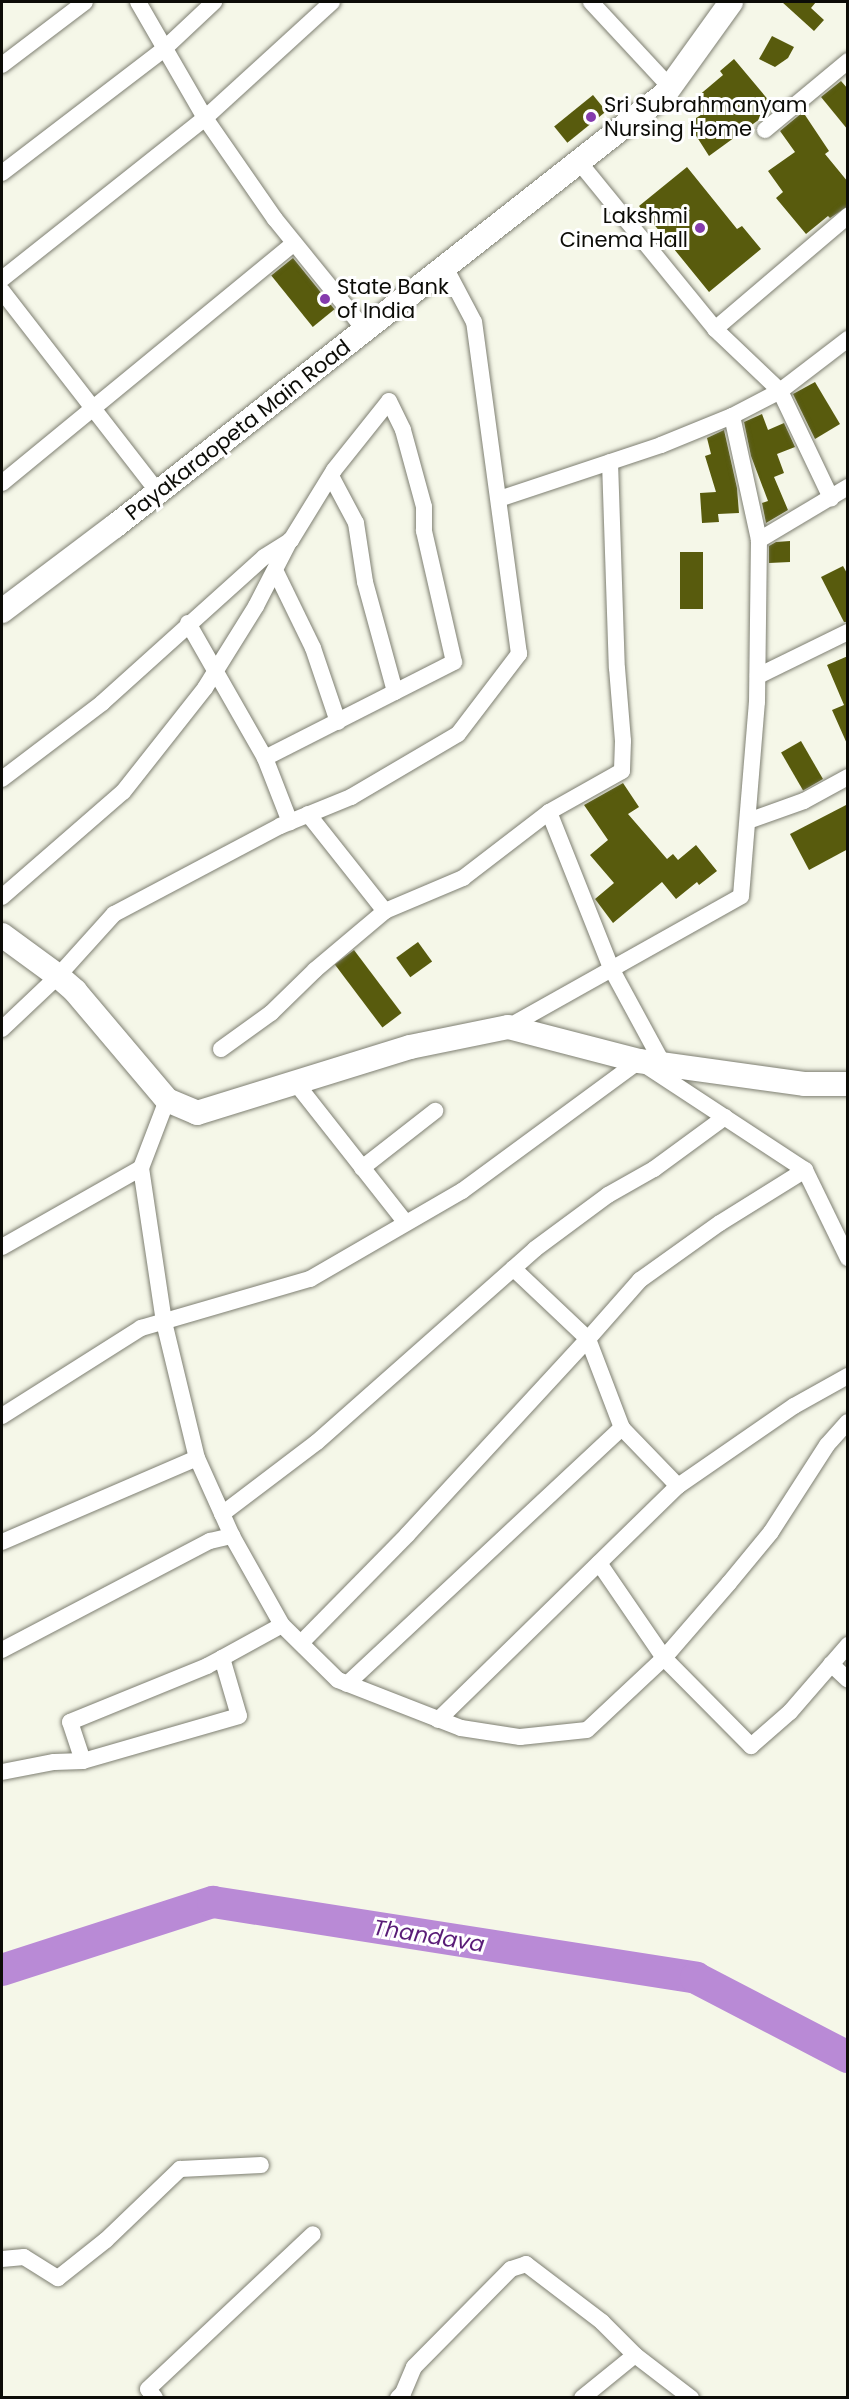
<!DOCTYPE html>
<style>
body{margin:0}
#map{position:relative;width:849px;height:2399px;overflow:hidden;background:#f5f7e8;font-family:Poppins,sans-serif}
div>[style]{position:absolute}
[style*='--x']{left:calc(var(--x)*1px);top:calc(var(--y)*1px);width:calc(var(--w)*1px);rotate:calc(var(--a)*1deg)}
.river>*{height:32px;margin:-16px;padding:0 16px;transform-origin:16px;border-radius:16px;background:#b98ad6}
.building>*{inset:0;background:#585b0d;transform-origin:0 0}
.roads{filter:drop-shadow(0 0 2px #7e7f72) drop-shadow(0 0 2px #7e7f72)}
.street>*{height:16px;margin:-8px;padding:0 8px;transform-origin:8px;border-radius:8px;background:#fff}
.secondary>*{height:24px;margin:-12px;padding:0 12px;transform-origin:12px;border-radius:12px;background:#fff}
.dots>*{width:16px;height:16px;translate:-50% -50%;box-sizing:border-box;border:3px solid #fff;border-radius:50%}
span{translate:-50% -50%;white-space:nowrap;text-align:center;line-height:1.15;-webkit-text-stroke:6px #fff;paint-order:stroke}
.poi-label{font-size:21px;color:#0c0c07}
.left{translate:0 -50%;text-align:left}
.right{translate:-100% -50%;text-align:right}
.street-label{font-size:21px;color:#0c0c07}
.water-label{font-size:22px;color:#591c77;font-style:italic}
.frame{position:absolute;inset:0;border:3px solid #0c0c07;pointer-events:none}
</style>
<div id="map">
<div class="river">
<i style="--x:2;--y:1970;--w:222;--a:-17.9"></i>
<i style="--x:213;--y:1902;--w:489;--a:8.9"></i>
<i style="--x:696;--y:1978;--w:171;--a:27.5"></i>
</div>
<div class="building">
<i style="clip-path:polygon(782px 2px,816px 2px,811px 8px,824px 20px,814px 31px)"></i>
<i style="clip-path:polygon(772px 36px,794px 47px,788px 58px,775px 67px,759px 59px)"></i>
<i style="clip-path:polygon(734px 59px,775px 108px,709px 156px,688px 123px,704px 113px,696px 105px,701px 101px,697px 97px,723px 75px,720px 71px)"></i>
<i style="clip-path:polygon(841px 81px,848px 89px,848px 130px,821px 97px)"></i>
<i style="left:593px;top:95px;width:21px;height:50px;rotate:51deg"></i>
<i style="clip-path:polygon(803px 112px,829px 151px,825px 154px,848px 182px,848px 206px,830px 218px,828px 216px,806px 234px,776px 198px,783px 192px,768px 171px,795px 152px,780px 131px)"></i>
<i style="clip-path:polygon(687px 167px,737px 229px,742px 226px,761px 249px,709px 292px,639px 206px)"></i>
<i style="left:293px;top:258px;width:66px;height:28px;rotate:51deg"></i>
<i style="clip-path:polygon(815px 382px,840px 424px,815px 439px,793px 394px)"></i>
<i style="clip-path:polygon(762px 414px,768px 430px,784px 423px,795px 447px,777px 454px,784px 473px,774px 477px,788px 510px,766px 523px,762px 503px,768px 501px,751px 456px,744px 422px)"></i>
<i style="clip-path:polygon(724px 430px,737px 488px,739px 513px,718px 514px,719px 522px,702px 523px,700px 493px,716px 492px,705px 456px,711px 454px,707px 438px)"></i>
<i style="clip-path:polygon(790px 541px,790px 562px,769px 563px,769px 546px,776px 542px)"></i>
<i style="left:680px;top:552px;width:23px;height:57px"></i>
<i style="clip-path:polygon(843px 566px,848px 575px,848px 622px,844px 622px,821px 577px)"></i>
<i style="clip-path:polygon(848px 656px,848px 746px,832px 710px,844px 705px,827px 665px)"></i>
<i style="left:801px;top:741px;width:44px;height:23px;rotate:60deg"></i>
<i style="clip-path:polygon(623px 783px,639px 807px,628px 814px,667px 859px,673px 854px,678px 860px,696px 845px,717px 871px,699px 885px,697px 882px,676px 899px,662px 882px,613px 923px,595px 899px,614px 883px,590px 855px,608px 840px,584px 805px)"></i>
<i style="clip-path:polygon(848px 804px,848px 849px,809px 870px,790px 834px)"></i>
<i style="left:418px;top:942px;width:24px;height:27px;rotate:54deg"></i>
<i style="left:354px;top:950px;width:79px;height:24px;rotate:53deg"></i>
</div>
<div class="roads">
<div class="street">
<i style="--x:138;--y:2;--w:134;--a:60"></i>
<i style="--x:205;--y:118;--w:123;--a:55.3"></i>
<i style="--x:275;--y:219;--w:143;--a:51"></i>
<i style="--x:591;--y:2;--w:116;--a:47.1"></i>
<i style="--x:2;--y:65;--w:104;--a:-37.2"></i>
<i style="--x:765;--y:130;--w:108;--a:-39.7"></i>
<i style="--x:579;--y:162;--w:215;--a:50.8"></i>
<i style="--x:715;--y:329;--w:90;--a:43.6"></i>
<i style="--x:780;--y:391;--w:119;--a:64.5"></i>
<i style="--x:2;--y:173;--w:204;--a:-37.4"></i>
<i style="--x:164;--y:49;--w:69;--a:-43.2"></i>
<i style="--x:2;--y:279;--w:259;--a:-38.4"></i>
<i style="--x:205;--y:118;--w:172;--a:-42.4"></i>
<i style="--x:2;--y:291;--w:254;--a:52.2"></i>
<i style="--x:715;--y:329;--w:175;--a:-40.4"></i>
<i style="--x:732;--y:416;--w:127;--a:77.7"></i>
<i style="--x:610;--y:462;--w:206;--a:88.1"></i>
<i style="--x:617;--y:668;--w:73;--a:85.3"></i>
<i style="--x:623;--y:741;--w:30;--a:92"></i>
<i style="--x:622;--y:771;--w:84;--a:150.7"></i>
<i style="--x:549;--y:812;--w:170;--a:68.3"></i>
<i style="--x:612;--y:970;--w:107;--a:61.5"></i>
<i style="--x:331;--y:476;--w:53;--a:62"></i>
<i style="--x:356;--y:523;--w:60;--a:81.3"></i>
<i style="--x:365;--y:582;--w:114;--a:74.7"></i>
<i style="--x:2;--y:483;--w:378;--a:-39.4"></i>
<i style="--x:499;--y:499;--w:171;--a:-18.4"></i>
<i style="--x:661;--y:445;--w:77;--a:-22.2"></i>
<i style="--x:732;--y:416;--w:54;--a:-27.5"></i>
<i style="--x:780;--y:391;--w:86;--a:-37.4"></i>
<i style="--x:275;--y:570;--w:87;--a:64"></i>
<i style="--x:313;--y:648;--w:78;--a:71.3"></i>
<i style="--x:188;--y:623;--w:155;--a:60.3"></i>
<i style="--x:265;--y:758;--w:69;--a:68.7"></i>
<i style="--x:758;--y:676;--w:100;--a:-26.1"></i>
<i style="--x:2;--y:779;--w:126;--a:-37.2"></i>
<i style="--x:102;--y:703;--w:218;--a:-42"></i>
<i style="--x:264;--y:557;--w:32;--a:-32"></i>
<i style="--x:291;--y:540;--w:82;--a:-58.4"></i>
<i style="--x:334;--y:470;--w:88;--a:-51.4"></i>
<i style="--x:389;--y:401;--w:32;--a:64"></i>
<i style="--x:403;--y:430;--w:80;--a:74.7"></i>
<i style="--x:424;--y:507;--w:24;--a:90"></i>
<i style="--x:424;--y:531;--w:134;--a:77.1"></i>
<i style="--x:454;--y:662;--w:212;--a:153.1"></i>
<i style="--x:308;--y:814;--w:124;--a:51.6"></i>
<i style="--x:385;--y:911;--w:85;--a:-22.9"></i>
<i style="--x:463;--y:878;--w:108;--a:-37.5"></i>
<i style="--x:748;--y:821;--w:59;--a:-19.7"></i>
<i style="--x:804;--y:801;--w:50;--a:-28.6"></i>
<i style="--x:2;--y:897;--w:160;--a:-41"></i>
<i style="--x:123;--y:792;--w:132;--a:-51.7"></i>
<i style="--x:205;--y:688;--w:97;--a:-58.1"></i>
<i style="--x:256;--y:606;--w:74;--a:-62.7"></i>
<i style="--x:508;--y:1027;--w:267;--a:-29.3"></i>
<i style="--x:741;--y:896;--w:195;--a:-85.3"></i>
<i style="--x:757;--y:702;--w:162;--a:-89.3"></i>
<i style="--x:759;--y:540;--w:104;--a:-30.8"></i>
<i style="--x:2;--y:1029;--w:77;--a:-43.4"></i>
<i style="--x:58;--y:976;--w:84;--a:-47.9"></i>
<i style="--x:114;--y:914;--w:188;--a:-27.9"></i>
<i style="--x:280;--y:826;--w:77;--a:-22.2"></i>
<i style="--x:351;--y:797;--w:124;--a:-30.5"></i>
<i style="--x:458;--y:734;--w:101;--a:-52.7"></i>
<i style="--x:519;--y:654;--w:335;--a:-97.7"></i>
<i style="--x:474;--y:322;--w:62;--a:-117.8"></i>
<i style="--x:221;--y:1049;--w:62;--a:-35.8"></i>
<i style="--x:271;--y:1013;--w:62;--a:-44.3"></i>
<i style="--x:315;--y:970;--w:92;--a:-40.1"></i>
<i style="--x:295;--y:1082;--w:179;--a:51.8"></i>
<i style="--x:167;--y:1100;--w:73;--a:110.9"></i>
<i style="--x:141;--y:1168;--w:156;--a:81.5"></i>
<i style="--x:164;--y:1322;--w:140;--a:76.4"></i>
<i style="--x:197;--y:1458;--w:85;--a:65.8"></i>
<i style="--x:232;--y:1536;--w:102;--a:60.7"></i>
<i style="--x:282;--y:1625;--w:78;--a:44.5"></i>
<i style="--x:338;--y:1680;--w:132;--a:21.3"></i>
<i style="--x:461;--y:1728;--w:60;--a:8.7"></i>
<i style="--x:520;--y:1737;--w:67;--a:-6"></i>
<i style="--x:587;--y:1730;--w:105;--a:-43.1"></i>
<i style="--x:664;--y:1658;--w:99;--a:-49.1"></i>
<i style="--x:729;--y:1583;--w:66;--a:-50.5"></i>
<i style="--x:771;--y:1532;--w:103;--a:-57.2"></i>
<i style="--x:827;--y:1445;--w:31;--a:-48"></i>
<i style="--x:362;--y:1168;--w:93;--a:-38"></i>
<i style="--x:2;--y:1247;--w:160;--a:-29.6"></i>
<i style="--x:2;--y:1416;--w:165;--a:-32.3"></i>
<i style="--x:141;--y:1328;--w:176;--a:-16.2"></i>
<i style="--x:310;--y:1279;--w:176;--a:-30.1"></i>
<i style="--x:462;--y:1191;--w:220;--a:-36.3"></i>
<i style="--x:639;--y:1061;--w:199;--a:33.3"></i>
<i style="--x:805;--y:1170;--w:98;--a:64"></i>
<i style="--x:678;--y:1486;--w:81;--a:-134"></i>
<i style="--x:622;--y:1428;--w:95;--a:-110.9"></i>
<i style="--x:588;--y:1339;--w:79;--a:-48.6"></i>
<i style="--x:640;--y:1280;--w:98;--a:-35.5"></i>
<i style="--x:720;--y:1223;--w:100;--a:-31.9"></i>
<i style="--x:222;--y:1514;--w:119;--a:-37.2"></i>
<i style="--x:317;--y:1442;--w:291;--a:-41.5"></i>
<i style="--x:535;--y:1249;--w:91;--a:-36.5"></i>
<i style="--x:608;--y:1195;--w:53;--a:-29.5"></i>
<i style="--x:654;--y:1169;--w:88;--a:-36.2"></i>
<i style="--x:2;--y:1542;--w:212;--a:-23.3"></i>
<i style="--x:599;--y:1563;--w:115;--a:55.6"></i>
<i style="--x:664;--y:1658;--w:124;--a:45.3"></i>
<i style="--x:751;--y:1746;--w:52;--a:-41.1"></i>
<i style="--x:790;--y:1712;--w:89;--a:-49.1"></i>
<i style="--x:301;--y:1643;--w:151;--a:-45.5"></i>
<i style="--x:407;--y:1535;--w:267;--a:-47.3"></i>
<i style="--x:588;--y:1339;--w:103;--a:-136.6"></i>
<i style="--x:2;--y:1650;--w:235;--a:-27.7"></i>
<i style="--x:210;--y:1541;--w:23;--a:-13"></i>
<i style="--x:222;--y:1658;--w:60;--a:73.7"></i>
<i style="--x:239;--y:1716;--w:162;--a:163.9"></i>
<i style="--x:83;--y:1761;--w:41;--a:-108.4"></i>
<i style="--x:70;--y:1722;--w:148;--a:-22.2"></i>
<i style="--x:207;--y:1666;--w:17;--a:-28"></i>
<i style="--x:222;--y:1658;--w:68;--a:-28.8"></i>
<i style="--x:831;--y:1664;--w:23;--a:43"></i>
<i style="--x:347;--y:1684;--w:376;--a:-43"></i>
<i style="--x:438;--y:1720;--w:335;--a:-44.3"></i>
<i style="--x:678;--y:1486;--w:141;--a:-34.6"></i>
<i style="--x:794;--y:1406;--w:62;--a:-29.1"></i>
<i style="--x:2;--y:1772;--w:53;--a:-10.9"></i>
<i style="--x:54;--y:1762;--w:29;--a:-2"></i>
<i style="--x:2;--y:2259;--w:22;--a:-5"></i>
<i style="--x:24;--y:2257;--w:40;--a:32"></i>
<i style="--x:58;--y:2278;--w:61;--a:-38.4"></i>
<i style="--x:106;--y:2240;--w:103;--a:-43.8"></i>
<i style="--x:180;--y:2169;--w:81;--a:-2.8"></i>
<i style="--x:155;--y:2398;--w:11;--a:-128"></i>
<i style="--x:148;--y:2389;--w:226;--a:-43.2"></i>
<i style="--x:398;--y:2398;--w:7;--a:-45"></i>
<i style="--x:403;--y:2393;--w:28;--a:-67"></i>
<i style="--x:414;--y:2367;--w:138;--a:-45.3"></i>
<i style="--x:511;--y:2269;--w:16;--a:-18"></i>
<i style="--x:526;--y:2264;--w:96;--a:37.3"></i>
<i style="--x:602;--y:2322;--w:47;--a:45"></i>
<i style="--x:635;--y:2355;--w:71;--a:37.5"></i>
<i style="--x:582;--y:2398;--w:68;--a:-39.1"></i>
</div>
<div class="secondary">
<i style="--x:2;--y:611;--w:141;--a:-37"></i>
<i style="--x:115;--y:526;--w:699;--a:-38.15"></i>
<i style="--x:665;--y:94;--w:113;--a:-54.3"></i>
<i style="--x:2;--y:935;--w:69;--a:36.2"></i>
<i style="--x:58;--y:976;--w:23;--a:41"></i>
<i style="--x:75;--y:991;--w:143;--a:49.8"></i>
<i style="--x:167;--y:1100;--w:33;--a:23"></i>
<i style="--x:197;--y:1113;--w:223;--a:-17.2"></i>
<i style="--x:410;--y:1047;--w:100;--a:-11.5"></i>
<i style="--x:508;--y:1027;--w:135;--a:14.5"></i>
<i style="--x:639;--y:1061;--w:168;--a:7.9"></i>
<i style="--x:805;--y:1084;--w:43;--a:0"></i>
</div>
</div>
<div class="dots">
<i style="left:591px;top:117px;background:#853bad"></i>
<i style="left:700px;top:228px;background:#853bad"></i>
<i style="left:325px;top:299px;background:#853bad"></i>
</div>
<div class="poi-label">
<span class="left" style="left:604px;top:117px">Sri Subrahmanyam<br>Nursing Home</span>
<span class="right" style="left:688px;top:228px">Lakshmi<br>Cinema Hall</span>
<span class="left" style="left:337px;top:299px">State Bank<br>of India</span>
</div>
<div class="street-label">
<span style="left:238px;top:430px;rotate:-38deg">Payakaraopeta Main Road</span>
</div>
<div class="water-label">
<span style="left:429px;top:1936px;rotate:9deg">Thandava</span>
</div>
<div class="frame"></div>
</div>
